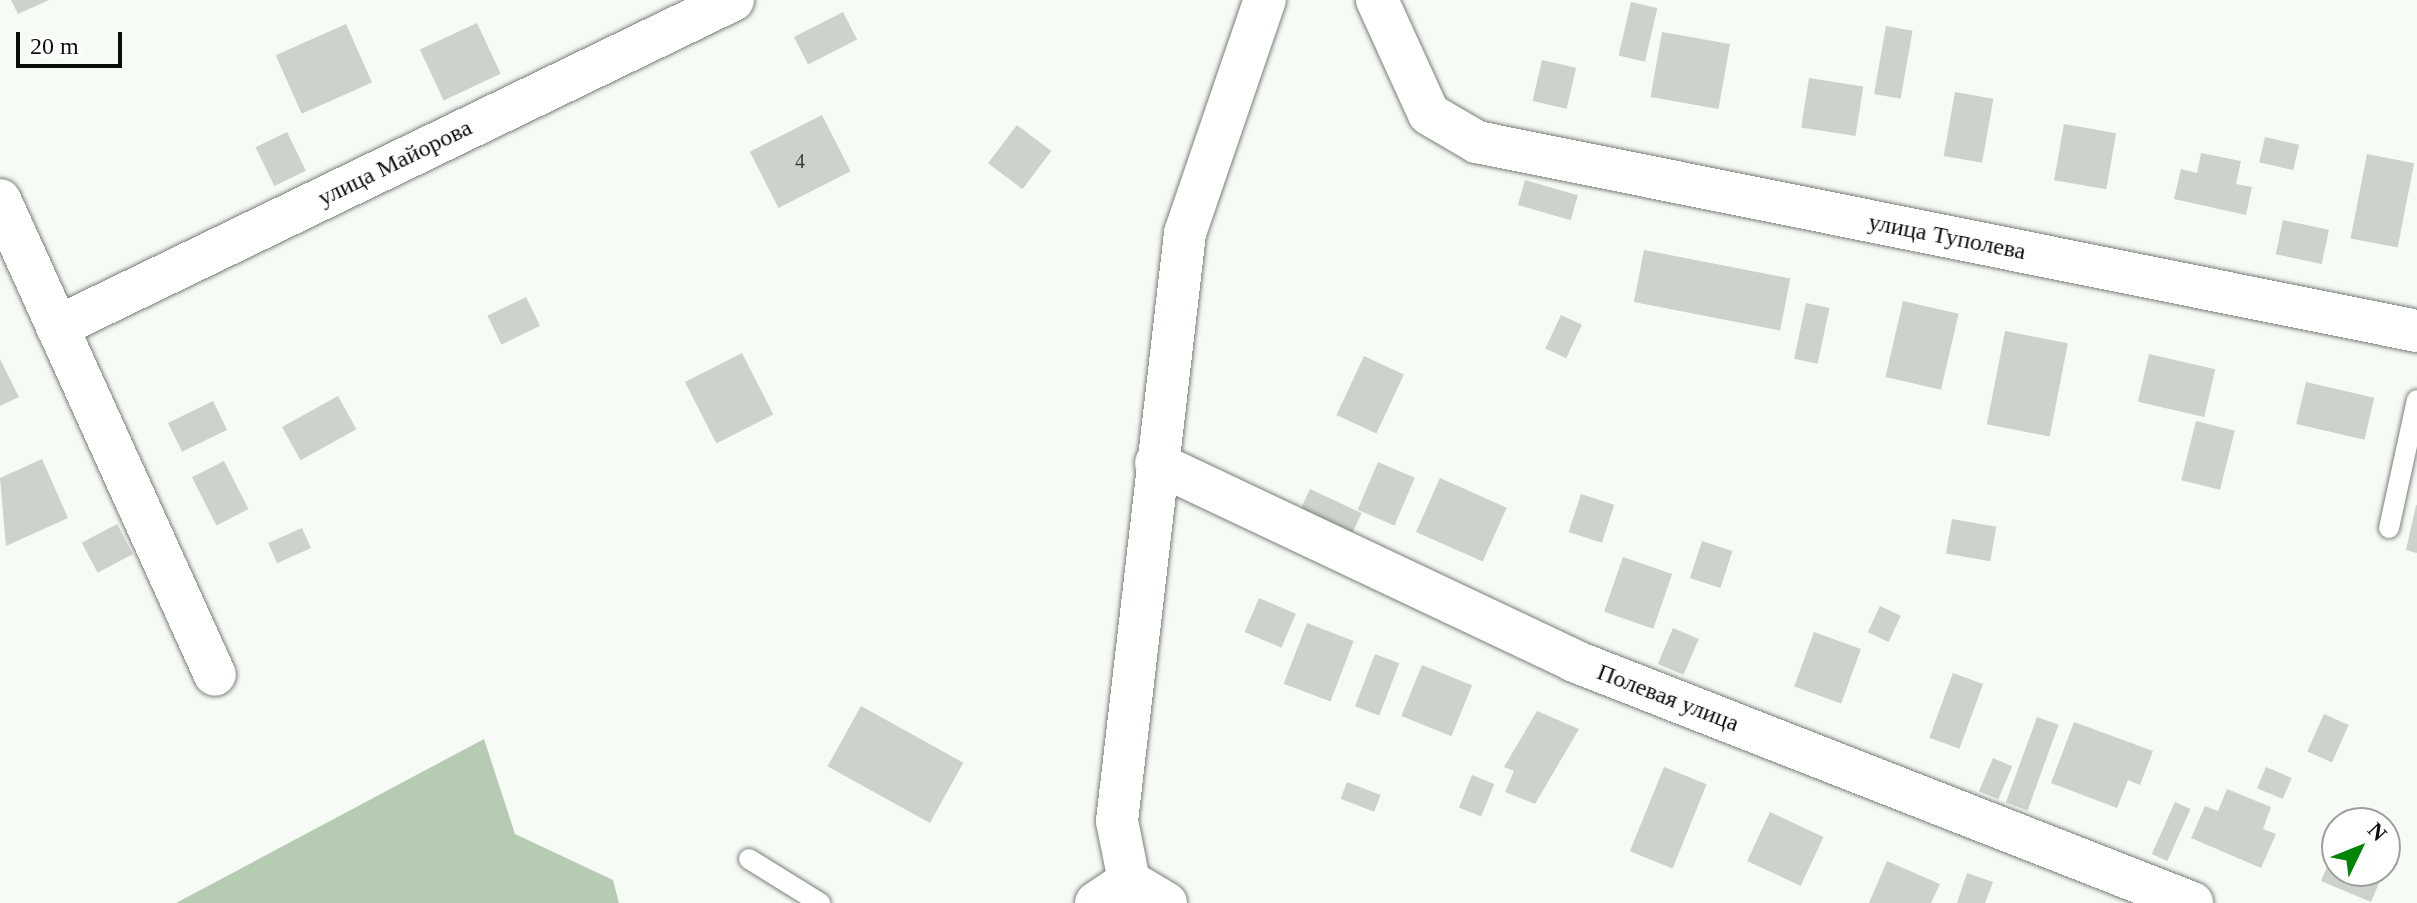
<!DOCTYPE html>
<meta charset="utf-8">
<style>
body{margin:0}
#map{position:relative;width:2417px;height:903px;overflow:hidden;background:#f6fbf5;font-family:"Times New Roman",serif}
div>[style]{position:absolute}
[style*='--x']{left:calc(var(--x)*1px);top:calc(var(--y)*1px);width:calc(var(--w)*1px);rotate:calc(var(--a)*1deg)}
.forest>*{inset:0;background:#b5ccb3}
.building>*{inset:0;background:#cdd2cc;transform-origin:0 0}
.roads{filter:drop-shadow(0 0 2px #7a7f7a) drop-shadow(0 0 2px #7a7f7a)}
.lane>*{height:20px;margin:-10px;padding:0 10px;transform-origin:10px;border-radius:10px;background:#fff}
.street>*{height:42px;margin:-21px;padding:0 21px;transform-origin:21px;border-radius:21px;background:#fff}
span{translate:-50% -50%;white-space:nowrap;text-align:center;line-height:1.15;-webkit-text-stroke:7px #fff;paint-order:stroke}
.number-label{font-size:20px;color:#3c3e3b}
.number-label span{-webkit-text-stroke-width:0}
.street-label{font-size:24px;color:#0b0d0b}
.north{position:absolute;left:2321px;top:807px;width:80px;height:80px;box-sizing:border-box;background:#fff;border:2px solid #9d9e9d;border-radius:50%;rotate:47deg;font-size:22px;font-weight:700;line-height:32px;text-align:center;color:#0b0d0b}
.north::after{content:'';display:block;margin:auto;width:28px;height:36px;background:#008506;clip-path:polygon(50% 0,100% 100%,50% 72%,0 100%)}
.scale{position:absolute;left:16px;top:32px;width:106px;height:36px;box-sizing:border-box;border:4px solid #0b0d0b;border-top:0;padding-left:10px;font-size:24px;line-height:28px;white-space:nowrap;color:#0b0d0b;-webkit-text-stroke:6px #fff;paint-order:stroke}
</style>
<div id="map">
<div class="forest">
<i style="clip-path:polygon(484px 739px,515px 834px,613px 880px,619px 903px,176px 903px)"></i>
</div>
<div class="building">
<i style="clip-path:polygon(11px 0,49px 0,18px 14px)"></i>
<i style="left:1631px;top:2px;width:27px;height:55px;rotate:13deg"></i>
<i style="left:843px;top:12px;width:31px;height:55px;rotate:63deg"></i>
<i style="left:477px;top:23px;width:56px;height:63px;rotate:65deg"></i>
<i style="left:346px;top:24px;width:64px;height:77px;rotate:66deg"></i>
<i style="left:1886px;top:26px;width:27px;height:69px;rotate:10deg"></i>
<i style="left:1662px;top:32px;width:69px;height:66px;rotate:10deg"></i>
<i style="left:1542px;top:60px;width:35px;height:42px;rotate:13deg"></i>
<i style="left:1809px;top:78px;width:55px;height:50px;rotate:9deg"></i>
<i style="left:1955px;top:92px;width:39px;height:65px;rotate:10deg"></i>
<i style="left:822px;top:115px;width:63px;height:81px;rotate:63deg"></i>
<i style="left:2064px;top:124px;width:53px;height:57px;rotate:10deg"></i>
<i style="left:1017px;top:125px;width:43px;height:48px;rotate:37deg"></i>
<i style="left:287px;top:132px;width:43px;height:35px;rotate:64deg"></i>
<i style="left:2265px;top:137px;width:35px;height:26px;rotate:13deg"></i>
<i style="clip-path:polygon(2201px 153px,2241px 161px,2236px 184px,2252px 187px,2246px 215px,2174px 199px,2181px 169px,2197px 173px)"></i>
<i style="left:2367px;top:154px;width:48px;height:86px;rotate:11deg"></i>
<i style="left:1525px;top:180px;width:55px;height:26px;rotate:16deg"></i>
<i style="left:2283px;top:220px;width:47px;height:35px;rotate:12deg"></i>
<i style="left:1644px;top:250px;width:149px;height:53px;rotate:11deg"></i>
<i style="left:526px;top:297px;width:32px;height:43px;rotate:64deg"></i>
<i style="left:1903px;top:301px;width:57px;height:78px;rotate:13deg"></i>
<i style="left:1806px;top:303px;width:24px;height:57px;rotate:12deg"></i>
<i style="left:1561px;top:315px;width:23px;height:37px;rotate:25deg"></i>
<i style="left:2005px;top:331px;width:64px;height:95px;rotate:11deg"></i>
<i style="left:742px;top:353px;width:69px;height:64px;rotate:63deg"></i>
<i style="left:2149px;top:354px;width:68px;height:49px;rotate:13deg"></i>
<i style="left:1364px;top:356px;width:44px;height:65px;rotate:25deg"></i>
<i style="clip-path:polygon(0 359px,19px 397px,0 406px)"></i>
<i style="left:2306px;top:382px;width:70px;height:43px;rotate:13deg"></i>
<i style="left:338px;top:396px;width:38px;height:64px;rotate:61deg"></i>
<i style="left:213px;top:401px;width:32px;height:50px;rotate:64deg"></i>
<i style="left:2196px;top:421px;width:40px;height:61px;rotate:14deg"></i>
<i style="clip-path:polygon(42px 459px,68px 518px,6px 546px,0 478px)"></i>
<i style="left:224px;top:461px;width:54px;height:36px;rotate:63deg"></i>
<i style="left:1378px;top:462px;width:40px;height:52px;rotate:23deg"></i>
<i style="left:1440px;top:478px;width:73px;height:59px;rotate:24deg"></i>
<i style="left:1310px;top:489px;width:57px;height:28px;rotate:25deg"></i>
<i style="left:1581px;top:494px;width:35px;height:40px;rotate:18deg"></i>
<i style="clip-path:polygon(2416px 505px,2417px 505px,2417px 553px,2406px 550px)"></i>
<i style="left:1952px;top:519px;width:45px;height:35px;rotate:10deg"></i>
<i style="left:117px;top:524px;width:34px;height:40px;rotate:62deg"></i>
<i style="left:302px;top:528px;width:22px;height:37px;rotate:66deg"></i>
<i style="left:1702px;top:541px;width:32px;height:39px;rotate:18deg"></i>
<i style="left:1623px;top:557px;width:52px;height:58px;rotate:19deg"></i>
<i style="left:1259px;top:598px;width:40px;height:37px;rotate:23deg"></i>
<i style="left:1880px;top:606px;width:23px;height:29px;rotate:25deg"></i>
<i style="left:1307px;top:623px;width:50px;height:65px;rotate:21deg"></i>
<i style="left:1673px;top:628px;width:28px;height:39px;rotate:23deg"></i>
<i style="left:1814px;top:632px;width:50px;height:58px;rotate:20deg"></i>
<i style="left:1375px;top:654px;width:26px;height:56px;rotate:21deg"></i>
<i style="left:1422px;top:665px;width:54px;height:55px;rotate:22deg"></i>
<i style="left:1953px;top:673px;width:32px;height:69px;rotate:20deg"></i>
<i style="left:861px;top:706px;width:117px;height:69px;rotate:29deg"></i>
<i style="clip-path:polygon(1537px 711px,1579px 729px,1535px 804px,1505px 792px,1514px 771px,1504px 767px)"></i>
<i style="left:2324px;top:714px;width:27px;height:41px;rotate:24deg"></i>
<i style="left:2037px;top:717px;width:23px;height:91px;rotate:20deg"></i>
<i style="clip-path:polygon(2074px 722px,2153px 751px,2140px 785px,2128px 780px,2117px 808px,2051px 783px)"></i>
<i style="left:1993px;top:758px;width:21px;height:36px;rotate:23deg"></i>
<i style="left:1664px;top:767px;width:46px;height:91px;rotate:22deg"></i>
<i style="left:2266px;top:767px;width:28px;height:23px;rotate:23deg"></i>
<i style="left:1472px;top:775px;width:24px;height:35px;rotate:22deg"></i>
<i style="left:1347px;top:782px;width:36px;height:18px;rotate:21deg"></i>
<i style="clip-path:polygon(2227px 789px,2271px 807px,2263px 829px,2276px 834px,2261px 868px,2191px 838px,2205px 806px,2218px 811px)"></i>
<i style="left:2175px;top:802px;width:17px;height:57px;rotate:24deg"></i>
<i style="left:1770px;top:812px;width:59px;height:54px;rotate:25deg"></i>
<i style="clip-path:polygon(2385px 832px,2399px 837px,2385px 870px)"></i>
<i style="clip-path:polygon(2337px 843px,2337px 871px,2384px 871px,2371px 902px,2321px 881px)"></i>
<i style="clip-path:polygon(1887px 861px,1940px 884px,1931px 903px,1869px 903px)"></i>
<i style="clip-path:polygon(1967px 873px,1993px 882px,1985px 903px,1957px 903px)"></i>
</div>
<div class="roads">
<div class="lane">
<i style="--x:2389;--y:528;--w:131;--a:-77.7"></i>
<i style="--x:749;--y:859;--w:84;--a:31.8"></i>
</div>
<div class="street">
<i style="--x:1377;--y:0;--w:125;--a:65.5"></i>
<i style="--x:1429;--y:114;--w:56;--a:30.3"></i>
<i style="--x:1477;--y:142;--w:959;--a:11.37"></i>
<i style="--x:0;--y:200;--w:521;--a:65.65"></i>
<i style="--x:57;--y:327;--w:751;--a:-25.81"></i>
<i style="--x:1156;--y:463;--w:463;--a:25.3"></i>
<i style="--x:1574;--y:661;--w:664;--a:21.38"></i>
<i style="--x:1129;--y:881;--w:43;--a:30.7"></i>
<i style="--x:1096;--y:903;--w:40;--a:-34"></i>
<i style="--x:1129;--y:881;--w:61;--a:-101.3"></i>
<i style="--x:1117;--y:821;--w:592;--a:-83.4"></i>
<i style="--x:1185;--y:233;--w:246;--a:-71.1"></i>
</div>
</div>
<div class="number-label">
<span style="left:800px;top:161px">4</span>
</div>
<div class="street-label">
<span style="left:395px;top:163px;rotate:-26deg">улица Майорова</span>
<span style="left:1947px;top:237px;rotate:11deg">улица Туполева</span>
<span style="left:1668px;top:698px;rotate:21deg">Полевая улица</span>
</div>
<div class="north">N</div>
<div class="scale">20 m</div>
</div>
